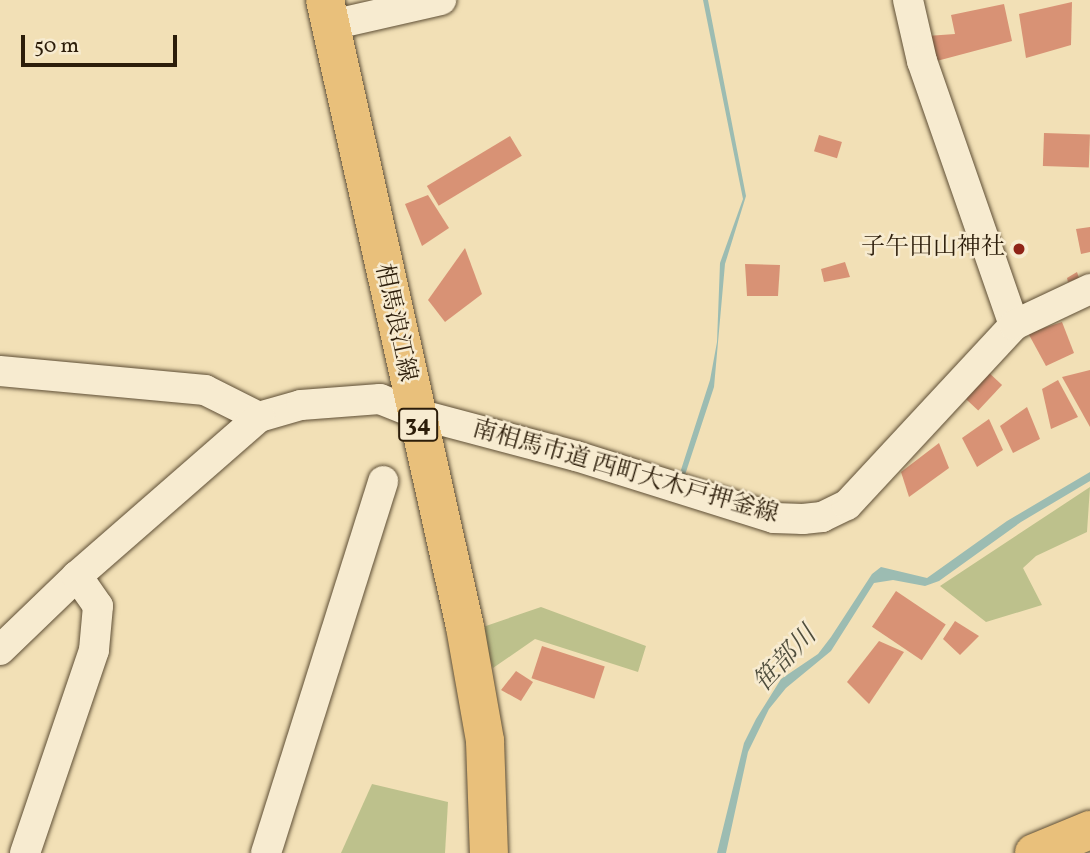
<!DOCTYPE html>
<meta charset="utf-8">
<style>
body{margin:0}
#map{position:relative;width:1090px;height:853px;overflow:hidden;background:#f2e0b6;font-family:Vollkorn,"Noto Serif JP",serif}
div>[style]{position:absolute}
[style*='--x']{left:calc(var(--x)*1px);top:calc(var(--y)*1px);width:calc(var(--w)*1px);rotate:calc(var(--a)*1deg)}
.green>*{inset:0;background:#bdc18c}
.water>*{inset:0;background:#9cbcb2}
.building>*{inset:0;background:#d89275;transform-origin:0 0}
.roads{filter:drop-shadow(0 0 2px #5e4e35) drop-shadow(0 0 2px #5e4e35)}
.minor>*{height:30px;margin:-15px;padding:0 15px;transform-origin:15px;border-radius:15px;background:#f7ebd0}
.major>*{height:38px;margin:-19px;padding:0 19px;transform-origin:19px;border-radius:19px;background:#e9c07b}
.dots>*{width:19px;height:19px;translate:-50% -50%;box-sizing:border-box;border:4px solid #f7ebd0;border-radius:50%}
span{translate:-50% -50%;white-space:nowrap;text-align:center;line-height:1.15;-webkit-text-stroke:5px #f7ebd0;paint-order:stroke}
.shield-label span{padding:2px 5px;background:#f7ebd0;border:2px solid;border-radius:5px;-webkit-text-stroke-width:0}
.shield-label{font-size:23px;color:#2c1d0a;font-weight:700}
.poi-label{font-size:24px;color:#2c1d0a}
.right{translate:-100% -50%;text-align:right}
.street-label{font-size:24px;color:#2c1d0a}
.water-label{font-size:26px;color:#4e4d3c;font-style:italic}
.scale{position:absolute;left:21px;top:35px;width:156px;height:32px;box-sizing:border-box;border:4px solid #2c1d0a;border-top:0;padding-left:9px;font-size:21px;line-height:24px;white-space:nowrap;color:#2c1d0a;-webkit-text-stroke:5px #f7ebd0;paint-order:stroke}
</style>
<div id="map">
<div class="green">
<i style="clip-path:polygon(1090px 487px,1087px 532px,1036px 556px,1023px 568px,1042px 605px,986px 622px,940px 586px)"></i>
<i style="clip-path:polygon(541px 607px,646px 646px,638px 672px,535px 639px,493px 668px,480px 628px)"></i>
<i style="clip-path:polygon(372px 784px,448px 802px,445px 853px,341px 853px)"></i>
</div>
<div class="water">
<i style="clip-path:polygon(703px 0,708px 0,746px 196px,725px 264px,714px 387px,684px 478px,679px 476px,710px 380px,717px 342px,720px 263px,743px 199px)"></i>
<i style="clip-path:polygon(1090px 472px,1090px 481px,1021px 522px,939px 581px,925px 586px,893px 580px,874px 583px,831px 651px,786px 688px,769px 709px,748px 752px,726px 853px,717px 853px,744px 743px,756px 719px,781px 679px,818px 654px,831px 637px,872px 574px,881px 567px,927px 578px,1007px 521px)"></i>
</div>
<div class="building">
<i style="clip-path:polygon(1072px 2px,1071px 45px,1026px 58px,1019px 14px)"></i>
<i style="clip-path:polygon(1004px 4px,1012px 41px,933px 62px,927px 36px,955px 34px,951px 15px)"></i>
<i style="left:1044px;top:133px;width:46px;height:33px;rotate:2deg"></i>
<i style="left:819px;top:135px;width:24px;height:17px;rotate:17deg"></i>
<i style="left:510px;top:136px;width:23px;height:97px;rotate:59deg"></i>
<i style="clip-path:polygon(428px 195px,449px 228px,422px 246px,405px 204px)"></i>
<i style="clip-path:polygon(1090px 227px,1090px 252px,1081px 254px,1076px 229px)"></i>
<i style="clip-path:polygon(1023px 241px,1027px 254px,1018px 258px,1010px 245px)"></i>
<i style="clip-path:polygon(465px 248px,482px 294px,445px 322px,428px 300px)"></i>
<i style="clip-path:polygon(845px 262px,850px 277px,824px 282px,821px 269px)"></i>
<i style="clip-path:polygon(745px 264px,780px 265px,778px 296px,747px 296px)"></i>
<i style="clip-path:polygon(1077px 272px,1079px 278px,1068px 282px,1067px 278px)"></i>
<i style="clip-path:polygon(1062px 322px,1074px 353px,1046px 366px,1028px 333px)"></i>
<i style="left:986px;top:370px;width:22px;height:35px;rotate:43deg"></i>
<i style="clip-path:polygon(1090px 370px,1090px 427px,1062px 377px)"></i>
<i style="clip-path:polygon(1058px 380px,1078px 417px,1051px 429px,1042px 389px)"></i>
<i style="clip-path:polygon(1027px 407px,1040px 439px,1013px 453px,1000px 426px)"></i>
<i style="clip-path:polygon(989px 419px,1003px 450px,977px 467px,962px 438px)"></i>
<i style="clip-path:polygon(939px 443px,949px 468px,909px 497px,901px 472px)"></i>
<i style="left:896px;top:591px;width:60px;height:43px;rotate:34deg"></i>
<i style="clip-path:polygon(955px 621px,979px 636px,960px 655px,943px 639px)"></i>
<i style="clip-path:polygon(879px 641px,904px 652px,869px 704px,847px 682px)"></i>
<i style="left:542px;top:646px;width:66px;height:34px;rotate:18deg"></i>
<i style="clip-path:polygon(516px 671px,533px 682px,521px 701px,501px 690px)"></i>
</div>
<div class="roads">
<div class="minor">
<i style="--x:908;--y:0;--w:63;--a:77.1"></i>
<i style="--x:922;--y:61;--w:280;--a:70.8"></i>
<i style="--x:331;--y:25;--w:113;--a:-12.8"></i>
<i style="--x:0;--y:371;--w:206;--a:5.3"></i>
<i style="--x:205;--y:390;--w:60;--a:26.6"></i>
<i style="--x:259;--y:417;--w:44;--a:-15.9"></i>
<i style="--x:301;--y:405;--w:79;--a:-4.3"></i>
<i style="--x:380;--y:399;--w:37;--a:22"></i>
<i style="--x:414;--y:413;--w:168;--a:14.9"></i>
<i style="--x:576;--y:456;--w:207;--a:17.4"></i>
<i style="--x:774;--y:518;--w:29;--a:2"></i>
<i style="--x:803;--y:519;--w:19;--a:-6"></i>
<i style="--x:822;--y:517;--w:28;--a:-26"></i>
<i style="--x:847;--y:505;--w:246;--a:-47.1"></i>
<i style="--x:1014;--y:325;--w:84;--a:-25.3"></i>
<i style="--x:0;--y:650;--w:107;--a:-43.9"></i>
<i style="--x:77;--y:576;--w:242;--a:-41.1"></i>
<i style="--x:25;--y:853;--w:214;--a:-71.2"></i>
<i style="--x:94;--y:650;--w:44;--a:-84.8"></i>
<i style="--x:98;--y:606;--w:37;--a:-125"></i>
<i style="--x:266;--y:853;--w:390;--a:-72.5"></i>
</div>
<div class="major">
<i style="--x:325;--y:0;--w:642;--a:77.41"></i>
<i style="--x:465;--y:627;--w:116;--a:80"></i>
<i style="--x:485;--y:741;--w:112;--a:88"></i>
<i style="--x:1034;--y:853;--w:61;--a:-22.3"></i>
</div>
</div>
<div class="dots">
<i style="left:1019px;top:249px;background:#8f2418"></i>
</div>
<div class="shield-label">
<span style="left:418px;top:425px">34</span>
</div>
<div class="poi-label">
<span class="right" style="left:1005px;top:249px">子午田山神社</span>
</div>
<div class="street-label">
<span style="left:394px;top:323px;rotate:78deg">相馬浪江線</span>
<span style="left:625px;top:473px;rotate:16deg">南相馬市道 西町大木戸押釜線</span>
</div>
<div class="water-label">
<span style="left:786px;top:660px;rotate:-47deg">笹部川</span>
</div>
<div class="scale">50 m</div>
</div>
